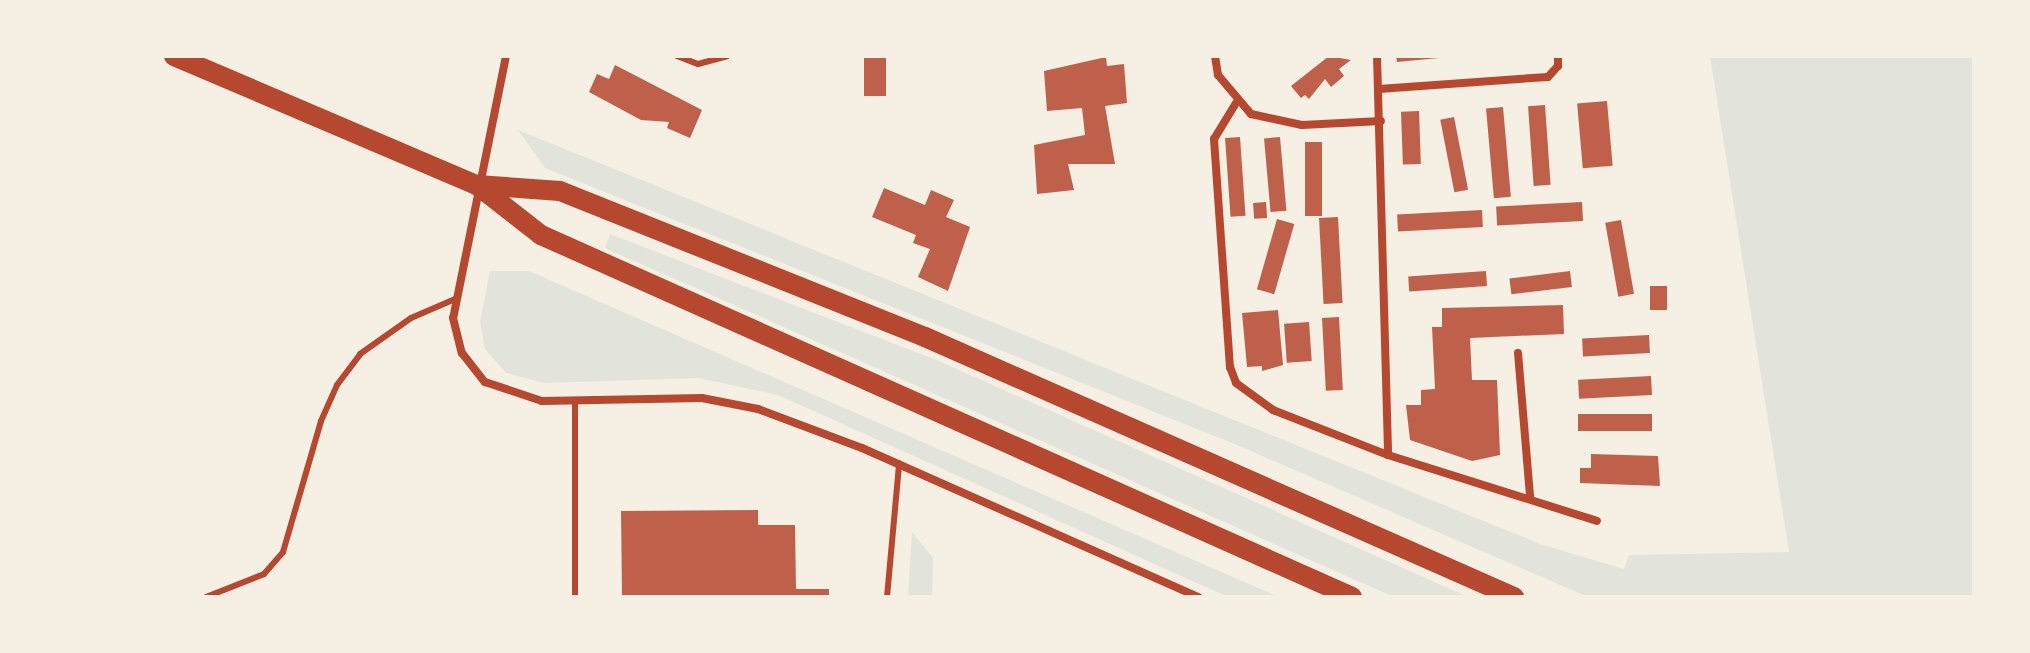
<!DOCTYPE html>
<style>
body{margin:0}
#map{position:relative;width:2030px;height:653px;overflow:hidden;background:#f6efe4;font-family:Merriweather,serif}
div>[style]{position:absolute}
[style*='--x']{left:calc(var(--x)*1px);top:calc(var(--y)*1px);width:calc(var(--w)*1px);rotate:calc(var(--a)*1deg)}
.green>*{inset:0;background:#e2e4dc}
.building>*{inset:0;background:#bf614a;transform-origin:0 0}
.service>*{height:6px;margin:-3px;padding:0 3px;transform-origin:3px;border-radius:3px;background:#b5482f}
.minor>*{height:8px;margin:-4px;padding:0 4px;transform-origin:4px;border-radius:4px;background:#b5482f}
.primary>*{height:20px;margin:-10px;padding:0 10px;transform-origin:10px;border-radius:10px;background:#b5482f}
span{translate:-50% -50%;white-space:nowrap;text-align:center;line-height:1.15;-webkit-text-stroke:8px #f6efe4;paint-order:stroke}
.frame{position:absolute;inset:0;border:58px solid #f6efe4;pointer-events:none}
</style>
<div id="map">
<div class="green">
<i style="clip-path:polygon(1710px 56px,1974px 56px,1974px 597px,1588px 597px,1237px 445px,545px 168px,518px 130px,1543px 545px,1624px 569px,1629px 555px,1789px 552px)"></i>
<i style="clip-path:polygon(610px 234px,939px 361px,1468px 597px,1394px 597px,605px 248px)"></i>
<i style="clip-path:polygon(490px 271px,529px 271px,1279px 597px,1228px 597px,778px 395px,698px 378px,544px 383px,506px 373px,485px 349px,480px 322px)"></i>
<i style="clip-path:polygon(912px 532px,933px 558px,932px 597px,908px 597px)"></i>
</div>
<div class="building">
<i style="left:864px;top:56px;width:22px;height:40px"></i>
<i style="clip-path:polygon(1329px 56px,1351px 60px,1339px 69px,1344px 76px,1331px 87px,1325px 79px,1309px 99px,1305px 95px,1301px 98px,1291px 86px)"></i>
<i style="clip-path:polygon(1396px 56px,1439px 56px,1439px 58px,1397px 62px)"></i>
<i style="clip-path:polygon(1106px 57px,1107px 66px,1124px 64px,1127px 103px,1105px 106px,1115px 164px,1068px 164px,1074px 190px,1037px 194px,1034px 145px,1085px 135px,1082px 108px,1047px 111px,1044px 71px)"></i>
<i style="clip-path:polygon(615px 65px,702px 110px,690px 138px,667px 128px,669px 122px,641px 120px,589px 92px,597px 74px,609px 79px)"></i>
<i style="left:1607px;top:101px;width:65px;height:30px;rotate:85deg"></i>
<i style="left:1545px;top:105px;width:80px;height:17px;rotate:86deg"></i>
<i style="left:1503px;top:107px;width:90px;height:17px;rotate:85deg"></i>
<i style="left:1419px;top:111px;width:53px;height:18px;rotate:88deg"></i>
<i style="left:1454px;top:117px;width:74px;height:14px;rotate:79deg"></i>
<i style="left:1240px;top:137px;width:79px;height:15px;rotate:86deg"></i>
<i style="left:1280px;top:137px;width:74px;height:16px;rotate:85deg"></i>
<i style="left:1305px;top:142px;width:17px;height:74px"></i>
<i style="clip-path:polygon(884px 188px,925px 205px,931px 190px,954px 200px,946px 217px,970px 227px,948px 291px,918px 277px,930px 249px,913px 243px,916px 235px,872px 217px)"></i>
<i style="left:1266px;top:202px;width:16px;height:13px;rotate:86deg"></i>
<i style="left:1582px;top:202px;width:19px;height:86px;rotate:87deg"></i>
<i style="left:1482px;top:210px;width:17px;height:85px;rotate:87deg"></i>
<i style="left:1338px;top:217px;width:86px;height:19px;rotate:87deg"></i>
<i style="left:1277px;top:219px;width:18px;height:73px;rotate:16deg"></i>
<i style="left:1621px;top:220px;width:75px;height:16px;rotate:80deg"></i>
<i style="left:1486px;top:271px;width:15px;height:78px;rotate:86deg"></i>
<i style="left:1570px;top:271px;width:16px;height:61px;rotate:83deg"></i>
<i style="left:1650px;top:286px;width:17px;height:24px"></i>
<i style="clip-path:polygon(1563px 305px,1564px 334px,1470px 338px,1472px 380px,1497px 380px,1500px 455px,1472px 461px,1410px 440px,1406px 405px,1421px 405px,1421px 390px,1435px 389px,1432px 327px,1442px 327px,1442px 308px)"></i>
<i style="clip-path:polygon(1278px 310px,1283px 365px,1262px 371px,1262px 366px,1247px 367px,1242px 313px)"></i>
<i style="left:1339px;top:317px;width:73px;height:17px;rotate:87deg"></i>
<i style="left:1309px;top:322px;width:39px;height:25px;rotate:86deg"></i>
<i style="left:1649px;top:335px;width:18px;height:67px;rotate:87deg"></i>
<i style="left:1651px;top:376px;width:19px;height:73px;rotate:87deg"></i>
<i style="left:1652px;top:414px;width:17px;height:74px;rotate:90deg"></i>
<i style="clip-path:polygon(1591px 454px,1658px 456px,1660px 486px,1580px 483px,1580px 468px,1591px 468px)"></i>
<i style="clip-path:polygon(758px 510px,758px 525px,795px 525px,796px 589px,829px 589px,829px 597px,622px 597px,621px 511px)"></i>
</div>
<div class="service">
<i style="--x:677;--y:56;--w:22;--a:21"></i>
<i style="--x:698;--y:64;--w:30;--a:-15"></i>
<i style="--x:575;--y:400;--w:197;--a:90"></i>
<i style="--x:206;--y:597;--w:62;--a:-21.6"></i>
<i style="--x:264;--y:574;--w:29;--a:-49"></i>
<i style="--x:283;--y:552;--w:136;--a:-73.8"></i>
<i style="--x:321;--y:421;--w:39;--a:-66"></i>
<i style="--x:337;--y:385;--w:39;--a:-53"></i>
<i style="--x:360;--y:354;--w:62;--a:-35.2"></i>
<i style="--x:411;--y:318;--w:48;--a:-23.4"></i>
<i style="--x:887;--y:597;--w:134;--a:-84.8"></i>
</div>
<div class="minor">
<i style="--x:506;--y:56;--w:267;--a:101.4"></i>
<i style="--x:453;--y:318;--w:36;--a:76"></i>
<i style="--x:462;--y:353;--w:37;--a:52"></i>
<i style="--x:485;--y:382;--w:60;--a:18.4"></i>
<i style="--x:542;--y:401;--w:160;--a:-1.1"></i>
<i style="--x:702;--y:398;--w:57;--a:11.1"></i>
<i style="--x:758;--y:409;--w:111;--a:20.6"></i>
<i style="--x:862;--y:448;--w:368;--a:23.9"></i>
<i style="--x:1215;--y:56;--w:19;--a:81"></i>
<i style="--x:1218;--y:75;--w:51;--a:49.8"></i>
<i style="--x:1251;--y:114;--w:52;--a:12.2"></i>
<i style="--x:1302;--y:125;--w:79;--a:-2.9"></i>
<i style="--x:1377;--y:56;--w:399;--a:88.4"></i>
<i style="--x:1379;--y:89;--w:169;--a:-4.1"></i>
<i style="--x:1548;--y:77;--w:15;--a:-48"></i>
<i style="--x:1558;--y:66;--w:10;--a:-90"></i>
<i style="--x:1236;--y:103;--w:42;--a:121.4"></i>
<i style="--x:1214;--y:139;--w:229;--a:86"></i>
<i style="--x:1230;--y:367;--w:17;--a:69"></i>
<i style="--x:1236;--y:383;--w:46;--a:36.1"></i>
<i style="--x:1273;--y:410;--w:123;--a:21.4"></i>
<i style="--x:1388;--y:455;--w:219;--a:17.5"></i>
<i style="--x:1518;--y:353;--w:144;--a:85.2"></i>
</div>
<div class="primary">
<i style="--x:174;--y:56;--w:329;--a:23.1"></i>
<i style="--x:477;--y:185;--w:81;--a:38"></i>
<i style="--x:541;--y:235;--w:888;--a:24.05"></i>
<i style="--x:477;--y:185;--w:83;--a:4.1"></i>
<i style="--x:560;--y:191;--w:393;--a:21.8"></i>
<i style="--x:925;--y:337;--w:644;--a:23.82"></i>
</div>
<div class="frame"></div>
</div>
